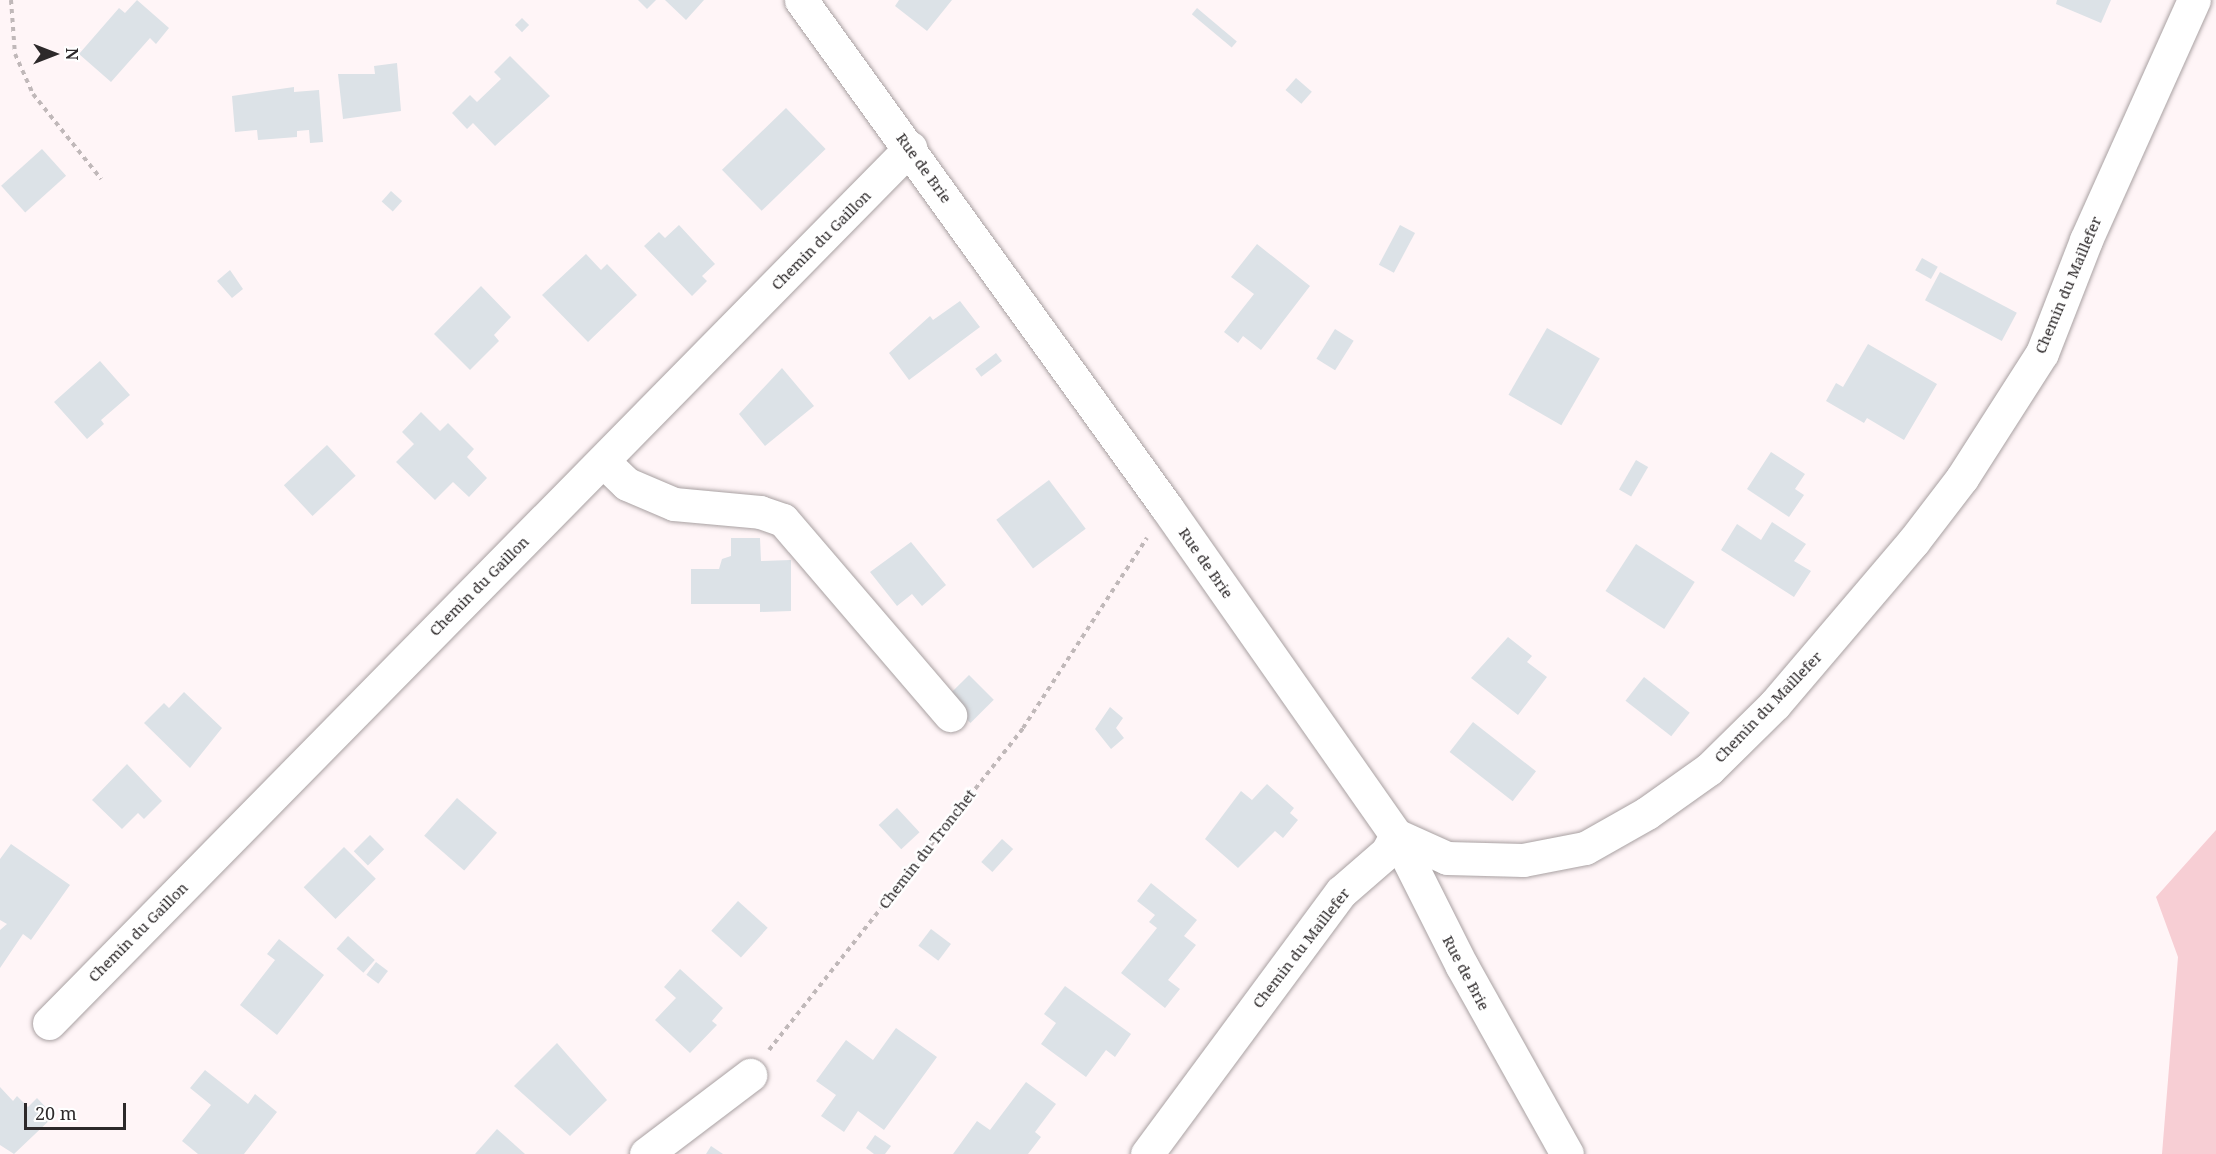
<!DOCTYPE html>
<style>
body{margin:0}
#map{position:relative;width:2216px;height:1154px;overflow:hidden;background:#fff5f7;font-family:"Noto Serif",serif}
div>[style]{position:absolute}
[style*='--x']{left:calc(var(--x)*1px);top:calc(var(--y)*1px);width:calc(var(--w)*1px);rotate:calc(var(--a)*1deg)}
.green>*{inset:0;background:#f7ced4}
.building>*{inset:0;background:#dce2e7;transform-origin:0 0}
.path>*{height:4px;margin-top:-2px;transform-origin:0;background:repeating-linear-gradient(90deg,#c0b8b9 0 4.5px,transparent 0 9px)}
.roads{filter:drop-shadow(0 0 2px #a9a1a2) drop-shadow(0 0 2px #a9a1a2)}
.minor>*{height:33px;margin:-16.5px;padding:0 16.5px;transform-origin:16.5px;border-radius:16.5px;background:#fff}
span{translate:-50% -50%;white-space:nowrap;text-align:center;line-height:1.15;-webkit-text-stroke:5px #fff;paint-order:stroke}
.street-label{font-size:15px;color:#2d292a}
.north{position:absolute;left:24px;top:24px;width:60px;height:60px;-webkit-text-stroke:4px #fff;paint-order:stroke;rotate:90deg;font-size:16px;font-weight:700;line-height:24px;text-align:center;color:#2d292a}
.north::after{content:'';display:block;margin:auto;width:21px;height:27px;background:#2d292a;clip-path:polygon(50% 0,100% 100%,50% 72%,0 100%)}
.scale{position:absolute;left:24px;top:1103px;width:102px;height:27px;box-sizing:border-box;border:3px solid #2d292a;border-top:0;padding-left:8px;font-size:18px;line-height:21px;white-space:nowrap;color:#2d292a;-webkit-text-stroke:4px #fff;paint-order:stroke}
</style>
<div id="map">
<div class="green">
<i style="clip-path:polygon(2216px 830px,2216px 1154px,2162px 1154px,2178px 957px,2156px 897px)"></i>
</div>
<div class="building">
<i style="clip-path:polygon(137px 0,169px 28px,156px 44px,150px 38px,111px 82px,79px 54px,119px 8px,125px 13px)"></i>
<i style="clip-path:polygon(638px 0,656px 0,647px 9px)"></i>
<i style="clip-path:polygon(665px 0,704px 0,686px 20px)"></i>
<i style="clip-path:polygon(899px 0,952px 0,927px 31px,895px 6px)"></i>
<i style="clip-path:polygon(2057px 0,2111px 0,2101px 23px,2056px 4px)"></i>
<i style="left:1197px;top:8px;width:52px;height:8px;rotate:40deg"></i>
<i style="left:522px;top:18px;width:10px;height:10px;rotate:45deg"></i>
<i style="clip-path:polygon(510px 56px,550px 96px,495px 146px,473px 123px,467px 129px,452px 113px,470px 95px,477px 102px,501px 79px,494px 72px)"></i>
<i style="clip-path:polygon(397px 63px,401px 111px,343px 119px,338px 74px,375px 74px,374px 66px)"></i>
<i style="left:1296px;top:78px;width:21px;height:16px;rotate:41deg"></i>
<i style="clip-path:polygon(294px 87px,294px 92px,319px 90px,323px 142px,310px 143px,309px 130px,297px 131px,297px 137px,258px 140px,257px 130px,235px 132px,232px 96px)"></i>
<i style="left:786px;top:108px;width:57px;height:89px;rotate:46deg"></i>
<i style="left:42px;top:149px;width:36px;height:55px;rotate:48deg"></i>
<i style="left:391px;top:191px;width:15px;height:14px;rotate:42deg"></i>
<i style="clip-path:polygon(679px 225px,715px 264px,702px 276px,707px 281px,692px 296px,644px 246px,659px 232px,665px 238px)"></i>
<i style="left:1400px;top:225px;width:17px;height:45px;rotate:28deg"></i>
<i style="clip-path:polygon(1257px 244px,1310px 286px,1261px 350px,1243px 336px,1238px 343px,1224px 332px,1254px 294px,1231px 277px)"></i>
<i style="clip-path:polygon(586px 254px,601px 270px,607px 264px,637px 295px,588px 342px,542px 295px)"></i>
<i style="left:1922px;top:258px;width:18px;height:14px;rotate:29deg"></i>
<i style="clip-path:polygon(230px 270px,243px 289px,232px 298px,217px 281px)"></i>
<i style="left:1940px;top:272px;width:87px;height:32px;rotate:28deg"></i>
<i style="clip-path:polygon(481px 286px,511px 317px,494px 335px,499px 341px,470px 370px,434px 334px)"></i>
<i style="clip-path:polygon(960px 301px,980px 327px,909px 380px,889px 353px,930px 316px,933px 320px)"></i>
<i style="left:1547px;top:328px;width:61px;height:77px;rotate:30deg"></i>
<i style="left:1335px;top:329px;width:22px;height:35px;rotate:32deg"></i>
<i style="clip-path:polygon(1868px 344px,1937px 384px,1904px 440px,1867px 418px,1864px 423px,1826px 401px,1836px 383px,1843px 387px)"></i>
<i style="left:996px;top:353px;width:10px;height:26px;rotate:53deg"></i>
<i style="clip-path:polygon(100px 361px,130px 395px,101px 420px,104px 424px,87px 439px,54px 402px)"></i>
<i style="clip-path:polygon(782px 368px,814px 406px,765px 446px,739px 414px)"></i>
<i style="clip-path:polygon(421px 412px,440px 431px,448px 423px,474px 449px,467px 457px,487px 478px,469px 497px,453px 482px,435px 500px,396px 462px,414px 444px,402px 432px)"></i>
<i style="left:327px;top:445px;width:42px;height:59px;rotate:47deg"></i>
<i style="clip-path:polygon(1771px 452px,1805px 474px,1795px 489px,1804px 495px,1789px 517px,1747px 489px)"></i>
<i style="left:1636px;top:460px;width:14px;height:34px;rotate:30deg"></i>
<i style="left:1049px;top:480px;width:61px;height:66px;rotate:53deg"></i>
<i style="clip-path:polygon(1772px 522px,1806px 544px,1794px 561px,1811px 571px,1794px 597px,1721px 550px,1737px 524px,1761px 540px)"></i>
<i style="clip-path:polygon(731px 538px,760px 538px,761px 561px,791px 560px,791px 611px,760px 612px,760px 604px,691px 604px,691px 569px,719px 569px,722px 559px,731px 556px)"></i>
<i style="clip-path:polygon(911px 542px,946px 585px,922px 606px,912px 594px,897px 606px,870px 572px)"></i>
<i style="left:1636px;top:544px;width:70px;height:56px;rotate:33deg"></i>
<i style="clip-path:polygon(1508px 637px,1532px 656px,1527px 662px,1547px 677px,1518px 715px,1471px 678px)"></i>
<i style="left:969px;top:675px;width:35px;height:33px;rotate:45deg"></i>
<i style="left:1644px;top:677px;width:58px;height:30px;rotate:38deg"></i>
<i style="clip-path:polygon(184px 692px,222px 728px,190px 768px,144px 723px,164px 703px,169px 708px)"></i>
<i style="clip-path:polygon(1110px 707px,1123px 718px,1116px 728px,1124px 738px,1111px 749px,1095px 729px)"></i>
<i style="left:1473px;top:722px;width:80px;height:38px;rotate:38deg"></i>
<i style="clip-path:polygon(127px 764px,162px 801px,144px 819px,138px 813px,122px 829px,92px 800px)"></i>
<i style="clip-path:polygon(1267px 784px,1294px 808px,1290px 813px,1298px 820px,1283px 838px,1275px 831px,1238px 868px,1205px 839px,1241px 791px,1252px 800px)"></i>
<i style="left:457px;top:798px;width:53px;height:50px;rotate:41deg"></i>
<i style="left:897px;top:808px;width:33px;height:25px;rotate:47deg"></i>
<i style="left:370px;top:835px;width:20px;height:23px;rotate:45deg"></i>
<i style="left:1002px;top:839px;width:15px;height:31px;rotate:42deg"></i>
<i style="clip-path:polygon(11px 844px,70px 885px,31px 940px,23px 934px,0 968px,0 930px,7px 924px,0 920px,0 859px)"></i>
<i style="left:344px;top:847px;width:45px;height:57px;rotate:45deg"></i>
<i style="clip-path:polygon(1151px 883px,1197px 920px,1184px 936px,1196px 945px,1168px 980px,1180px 989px,1165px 1008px,1121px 973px,1157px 928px,1149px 922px,1155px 915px,1137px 901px)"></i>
<i style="left:738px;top:901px;width:40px;height:40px;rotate:42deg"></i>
<i style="left:931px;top:929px;width:25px;height:21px;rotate:37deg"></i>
<i style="left:348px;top:936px;width:36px;height:17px;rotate:42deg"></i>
<i style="clip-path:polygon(279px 939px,324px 975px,277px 1035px,240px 1005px,275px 960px,267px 954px)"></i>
<i style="left:376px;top:962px;width:15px;height:16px;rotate:37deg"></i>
<i style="clip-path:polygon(680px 969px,723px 1008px,712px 1021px,717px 1025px,690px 1053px,655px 1020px,676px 998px,664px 987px)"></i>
<i style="clip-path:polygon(1065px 986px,1131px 1034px,1115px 1057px,1106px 1050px,1086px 1077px,1041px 1044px,1056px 1023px,1044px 1014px)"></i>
<i style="clip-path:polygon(896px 1028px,937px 1057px,884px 1130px,858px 1111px,844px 1132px,821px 1116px,836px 1095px,816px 1081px,846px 1040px,873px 1060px)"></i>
<i style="clip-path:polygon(557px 1043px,607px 1100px,570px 1136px,514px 1086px)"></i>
<i style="clip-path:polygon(205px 1070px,248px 1104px,255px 1094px,277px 1112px,244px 1154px,198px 1154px,182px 1141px,211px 1105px,190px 1088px)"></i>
<i style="clip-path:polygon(1026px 1082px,1056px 1104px,1035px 1132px,1041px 1137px,1028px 1154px,953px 1154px,977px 1121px,990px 1130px)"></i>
<i style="clip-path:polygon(0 1087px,13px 1101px,17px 1096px,28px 1107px,37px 1098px,54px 1116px,14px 1154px,0 1145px)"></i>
<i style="clip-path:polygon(497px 1129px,525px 1154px,475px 1154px)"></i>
<i style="clip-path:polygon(875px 1135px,891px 1146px,885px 1154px,874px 1154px,866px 1148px)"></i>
<i style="clip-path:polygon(711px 1146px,723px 1154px,706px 1154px)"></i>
</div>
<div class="path">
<i style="--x:11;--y:0;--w:54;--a:85.8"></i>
<i style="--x:15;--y:54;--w:44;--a:65.8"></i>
<i style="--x:33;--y:94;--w:109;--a:51.3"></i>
<i style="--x:769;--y:1050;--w:410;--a:-51.7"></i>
<i style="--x:1023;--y:728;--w:227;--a:-56.9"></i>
</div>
<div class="roads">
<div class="minor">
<i style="--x:801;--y:0;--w:626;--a:54.23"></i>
<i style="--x:1167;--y:508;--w:399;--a:55"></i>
<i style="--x:1396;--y:835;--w:147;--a:63.3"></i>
<i style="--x:1462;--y:966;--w:215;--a:60.8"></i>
<i style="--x:603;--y:461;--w:33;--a:44"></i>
<i style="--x:627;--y:484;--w:51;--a:23.1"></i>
<i style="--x:674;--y:504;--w:86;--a:5.3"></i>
<i style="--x:760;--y:512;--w:24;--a:19"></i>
<i style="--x:783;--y:520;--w:257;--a:49.4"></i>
<i style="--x:1396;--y:835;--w:56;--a:24.3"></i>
<i style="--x:1447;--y:858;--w:76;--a:1.5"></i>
<i style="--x:1523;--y:860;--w:63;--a:-11"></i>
<i style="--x:1585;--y:848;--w:71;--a:-29.4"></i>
<i style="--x:1647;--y:813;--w:76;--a:-35.4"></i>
<i style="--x:1709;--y:769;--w:93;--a:-44.6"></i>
<i style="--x:1775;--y:704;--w:213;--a:-49.6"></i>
<i style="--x:1913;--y:542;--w:81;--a:-52.6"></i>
<i style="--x:1962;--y:478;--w:148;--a:-57.4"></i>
<i style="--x:2042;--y:353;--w:121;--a:-68.7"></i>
<i style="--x:2086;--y:240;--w:263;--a:-65.8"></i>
<i style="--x:49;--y:1023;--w:1228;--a:-45.46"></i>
<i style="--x:646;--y:1154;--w:131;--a:-37.2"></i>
<i style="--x:1147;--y:1154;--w:326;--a:-53.5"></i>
<i style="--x:1341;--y:892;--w:61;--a:-41"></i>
<i style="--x:1387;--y:852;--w:19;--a:-62"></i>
</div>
</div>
<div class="street-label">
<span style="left:924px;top:168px;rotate:54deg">Rue de Brie</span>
<span style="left:821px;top:240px;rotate:-45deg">Chemin du Gaillon</span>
<span style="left:2068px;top:285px;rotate:-67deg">Chemin du Maillefer</span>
<span style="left:1206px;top:563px;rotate:55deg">Rue de Brie</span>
<span style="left:479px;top:586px;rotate:-45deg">Chemin du Gaillon</span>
<span style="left:1768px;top:707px;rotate:-46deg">Chemin du Maillefer</span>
<span style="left:927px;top:849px;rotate:-52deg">Chemin du Tronchet</span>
<span style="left:138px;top:932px;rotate:-45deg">Chemin du Gaillon</span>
<span style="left:1301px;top:948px;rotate:-52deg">Chemin du Maillefer</span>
<span style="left:1466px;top:973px;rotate:62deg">Rue de Brie</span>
</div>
<div class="north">N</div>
<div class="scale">20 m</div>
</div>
